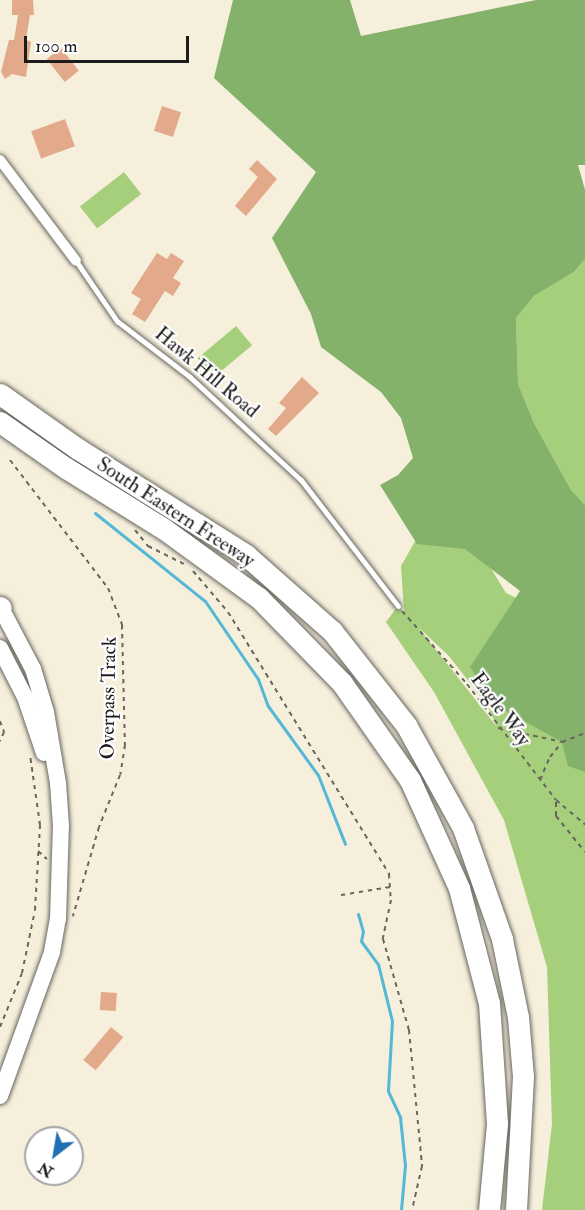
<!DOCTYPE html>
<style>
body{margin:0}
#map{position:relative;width:585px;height:1210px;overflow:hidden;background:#f5efdc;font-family:"IM FELL Double Pica",serif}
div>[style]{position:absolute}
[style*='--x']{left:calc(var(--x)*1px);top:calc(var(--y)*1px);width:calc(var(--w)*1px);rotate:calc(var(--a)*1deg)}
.green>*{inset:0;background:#a6cf7b;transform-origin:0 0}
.forest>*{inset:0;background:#84b26b}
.stream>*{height:3px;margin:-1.5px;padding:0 1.5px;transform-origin:1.5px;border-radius:1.5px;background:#55b8d4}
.building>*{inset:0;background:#e3a98b;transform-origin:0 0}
.path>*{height:2px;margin-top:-1px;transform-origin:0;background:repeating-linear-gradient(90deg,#68665f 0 4.5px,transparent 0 9px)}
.roads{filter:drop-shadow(0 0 2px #68665f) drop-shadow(0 0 2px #68665f)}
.lane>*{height:5px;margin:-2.5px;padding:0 2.5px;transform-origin:2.5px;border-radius:2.5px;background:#fff}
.street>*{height:10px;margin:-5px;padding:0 5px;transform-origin:5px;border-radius:5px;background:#fff}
.secondary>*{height:16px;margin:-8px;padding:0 8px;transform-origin:8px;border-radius:8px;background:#fff}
.highway>*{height:21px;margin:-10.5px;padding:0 10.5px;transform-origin:10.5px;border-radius:10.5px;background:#fff}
span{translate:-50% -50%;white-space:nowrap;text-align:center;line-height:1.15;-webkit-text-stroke:4.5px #fff;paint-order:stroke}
.street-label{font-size:20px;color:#1c1c1c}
.north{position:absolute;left:24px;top:1126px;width:60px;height:60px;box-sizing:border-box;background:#fff;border:2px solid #a4a4a4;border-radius:50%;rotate:211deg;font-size:16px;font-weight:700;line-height:24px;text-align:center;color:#1c1c1c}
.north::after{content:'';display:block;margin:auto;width:21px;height:27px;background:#1f6fb2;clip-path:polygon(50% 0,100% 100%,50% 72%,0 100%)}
.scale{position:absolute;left:24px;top:36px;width:165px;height:27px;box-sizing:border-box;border:3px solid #1c1c1c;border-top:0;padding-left:8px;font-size:18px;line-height:21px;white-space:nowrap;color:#1c1c1c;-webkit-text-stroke:4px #fff;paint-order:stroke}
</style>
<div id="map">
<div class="green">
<i style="left:124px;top:172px;width:28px;height:56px;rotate:52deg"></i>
<i style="clip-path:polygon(585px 259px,585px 505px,571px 490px,534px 423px,518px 384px,516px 318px,534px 296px,574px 272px)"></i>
<i style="left:236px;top:326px;width:25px;height:50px;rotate:50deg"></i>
<i style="clip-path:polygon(evenodd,440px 497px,460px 518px,506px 593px,585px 631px,585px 1210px,542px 1210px,552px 1124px,547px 967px,504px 820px,434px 692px,386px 622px,398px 606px,404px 612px,401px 566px,440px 497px,418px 627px,449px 656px,487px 705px,497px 727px,418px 627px)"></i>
</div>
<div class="forest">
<i style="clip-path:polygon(233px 0,350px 0,361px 36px,536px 0,585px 0,585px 165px,578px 165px,585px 190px,585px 259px,574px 272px,534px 296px,516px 318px,518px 384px,534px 423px,571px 490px,585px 505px,585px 772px,568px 766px,562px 742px,495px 705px,470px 667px,520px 591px,465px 549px,417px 544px,380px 485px,398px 475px,413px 458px,401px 418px,381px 392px,321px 347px,311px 314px,272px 238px,316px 172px,214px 78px)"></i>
</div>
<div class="stream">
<i style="--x:95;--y:513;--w:141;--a:38.7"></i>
<i style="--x:205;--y:601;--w:94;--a:55.8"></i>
<i style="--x:258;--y:679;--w:29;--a:70"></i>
<i style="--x:268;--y:706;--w:85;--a:54.1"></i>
<i style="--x:318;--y:775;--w:74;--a:68.6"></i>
<i style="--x:358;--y:914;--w:18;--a:74"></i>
<i style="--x:363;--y:931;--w:10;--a:101"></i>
<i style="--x:361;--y:941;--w:29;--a:54"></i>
<i style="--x:378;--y:964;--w:59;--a:76.2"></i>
<i style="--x:392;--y:1021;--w:70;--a:93.3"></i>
<i style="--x:388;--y:1091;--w:29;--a:65"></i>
<i style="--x:400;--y:1117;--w:48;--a:84.1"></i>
<i style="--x:405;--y:1165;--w:45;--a:95.1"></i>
</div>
<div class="building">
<i style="clip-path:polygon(12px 0,33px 0,34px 15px,30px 15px,26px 40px,31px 42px,26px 77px,12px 74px,5px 79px,1px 72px,9px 40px,14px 40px,18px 15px,12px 15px)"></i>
<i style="left:61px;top:48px;width:29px;height:18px;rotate:52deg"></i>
<i style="left:162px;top:106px;width:20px;height:26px;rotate:18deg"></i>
<i style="left:65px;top:119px;width:29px;height:36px;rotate:70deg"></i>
<i style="clip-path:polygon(257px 160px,277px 179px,246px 216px,235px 206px,258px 177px,249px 169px)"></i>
<i style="clip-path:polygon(157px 253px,167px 259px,171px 253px,184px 261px,173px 278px,181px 283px,173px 296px,165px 291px,145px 322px,132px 314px,141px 299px,131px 293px)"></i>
<i style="clip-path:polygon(302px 377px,319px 393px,276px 436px,268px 429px,286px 408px,279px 403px)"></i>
<i style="left:101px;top:992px;width:16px;height:18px;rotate:4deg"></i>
<i style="left:111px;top:1027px;width:16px;height:43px;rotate:40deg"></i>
</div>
<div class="path">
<i style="--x:10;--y:460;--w:161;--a:52.6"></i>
<i style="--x:108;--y:588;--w:40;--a:69"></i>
<i style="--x:122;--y:625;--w:120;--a:88.6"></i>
<i style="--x:125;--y:745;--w:30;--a:99"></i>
<i style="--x:120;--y:775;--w:56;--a:112"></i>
<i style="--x:99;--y:827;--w:93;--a:106.3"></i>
<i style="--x:135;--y:530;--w:21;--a:51"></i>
<i style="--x:148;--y:546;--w:40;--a:26.6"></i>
<i style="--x:193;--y:571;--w:54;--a:49.5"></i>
<i style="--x:228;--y:612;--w:308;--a:58.4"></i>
<i style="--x:389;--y:874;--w:26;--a:86"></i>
<i style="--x:391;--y:900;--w:40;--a:102"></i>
<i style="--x:383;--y:939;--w:95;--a:74.1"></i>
<i style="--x:409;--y:1030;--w:137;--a:84.5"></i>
<i style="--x:422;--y:1166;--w:45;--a:102.8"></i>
<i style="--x:402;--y:611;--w:98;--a:48.3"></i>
<i style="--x:467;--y:684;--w:146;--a:52.5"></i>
<i style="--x:556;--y:800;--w:38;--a:40"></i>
<i style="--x:0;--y:721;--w:12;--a:70"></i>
<i style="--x:4;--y:732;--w:10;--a:114"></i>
<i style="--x:498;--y:728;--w:66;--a:12.3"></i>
<i style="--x:540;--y:780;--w:25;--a:-67"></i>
<i style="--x:550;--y:757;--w:19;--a:-51"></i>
<i style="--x:562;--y:742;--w:25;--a:-21"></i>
<i style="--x:556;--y:802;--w:14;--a:90"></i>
<i style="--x:556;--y:816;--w:46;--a:51.1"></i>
<i style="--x:38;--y:851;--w:12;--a:42"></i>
<i style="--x:341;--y:895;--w:50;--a:-9.3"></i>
<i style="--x:0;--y:1027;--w:58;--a:-67.8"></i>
<i style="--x:22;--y:973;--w:64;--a:-78.3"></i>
<i style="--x:35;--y:910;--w:85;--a:-86.6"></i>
<i style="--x:40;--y:825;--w:71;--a:-98.1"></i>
</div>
<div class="roads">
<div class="lane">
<i style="--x:76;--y:261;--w:73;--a:55.7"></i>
<i style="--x:117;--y:321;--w:92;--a:37.5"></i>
<i style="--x:190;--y:377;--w:151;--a:42.9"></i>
<i style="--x:301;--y:480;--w:159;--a:52.4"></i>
</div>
<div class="street">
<i style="--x:0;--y:160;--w:126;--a:53"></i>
</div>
<div class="secondary">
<i style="--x:0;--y:648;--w:55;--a:63"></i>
<i style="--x:25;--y:697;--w:59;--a:71.3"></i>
<i style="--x:0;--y:1096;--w:153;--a:-70.1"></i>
<i style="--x:52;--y:952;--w:34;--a:-80"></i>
<i style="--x:58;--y:919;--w:93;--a:-88.2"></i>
<i style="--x:61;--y:826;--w:43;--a:-94"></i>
<i style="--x:58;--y:783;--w:72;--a:-99.6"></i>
<i style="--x:46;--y:712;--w:45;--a:-106.8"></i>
<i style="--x:33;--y:669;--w:69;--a:-117.7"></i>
</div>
<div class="highway">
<i style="--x:0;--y:394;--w:95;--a:35.2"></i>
<i style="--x:78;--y:449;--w:199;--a:32.2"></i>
<i style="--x:246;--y:555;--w:115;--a:41.5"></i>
<i style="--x:332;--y:631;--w:120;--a:51.8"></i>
<i style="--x:406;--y:725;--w:118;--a:61"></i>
<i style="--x:463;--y:828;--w:118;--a:70.6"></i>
<i style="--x:502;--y:939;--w:80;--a:78.4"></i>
<i style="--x:518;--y:1017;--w:59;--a:85.2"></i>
<i style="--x:523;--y:1076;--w:134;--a:93"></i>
<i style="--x:0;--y:422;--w:80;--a:34.9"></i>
<i style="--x:66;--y:468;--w:115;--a:31.9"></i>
<i style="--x:164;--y:529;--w:117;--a:36"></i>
<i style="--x:259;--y:598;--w:119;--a:45.7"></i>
<i style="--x:342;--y:683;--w:118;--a:55"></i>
<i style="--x:410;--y:780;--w:119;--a:65.6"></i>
<i style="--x:459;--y:888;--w:119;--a:75.4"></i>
<i style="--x:489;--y:1003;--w:121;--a:86.2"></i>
<i style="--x:497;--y:1124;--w:86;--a:95.3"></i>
<i style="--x:0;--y:607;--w:1;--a:45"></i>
</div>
</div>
<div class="street-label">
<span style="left:207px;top:372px;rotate:40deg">Hawk Hill Road</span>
<span style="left:176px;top:512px;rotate:33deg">South Eastern Freeway</span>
<span style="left:108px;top:698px;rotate:-89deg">Overpass Track</span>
<span style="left:501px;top:709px;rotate:53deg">Eagle Way</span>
</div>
<div class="north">N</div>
<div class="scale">100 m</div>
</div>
